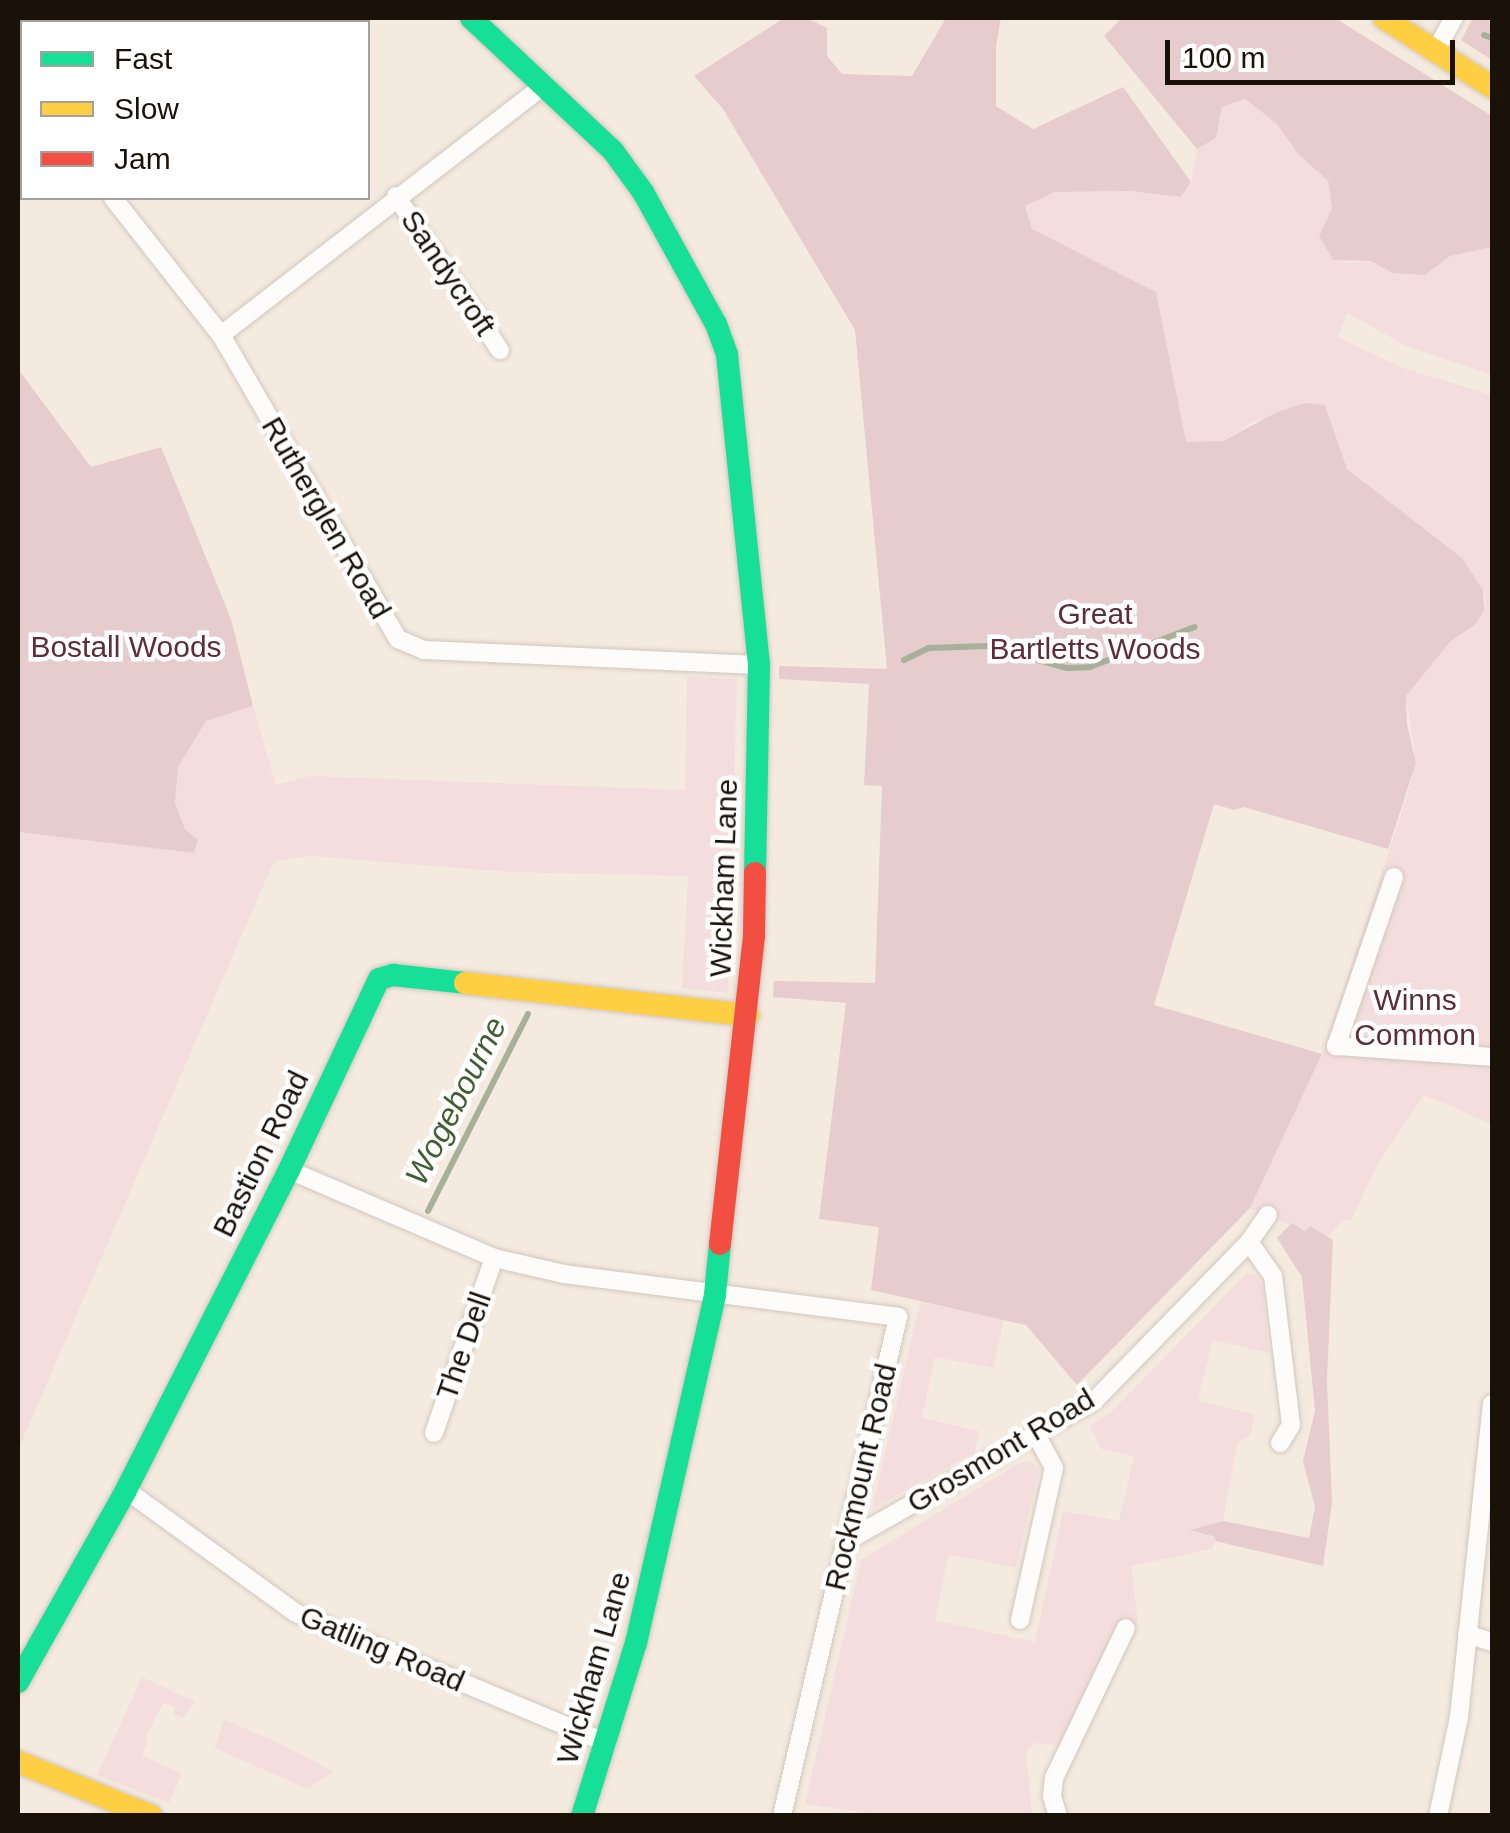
<!DOCTYPE html>
<style>
body{margin:0}
#map{position:relative;width:1510px;height:1833px;overflow:hidden;background:#f5eadf;font-family:Helvetica,sans-serif}
div>[style]{position:absolute}
[style*='--x']{left:calc(var(--x)*1px);top:calc(var(--y)*1px);width:calc(var(--w)*1px);rotate:calc(var(--a)*1deg)}
.green>*{inset:0;background:#f4dedd}
.forest>*{inset:0;background:#e6cccc}
.stream>*{height:6px;margin:-3px;padding:0 3px;transform-origin:3px;border-radius:3px;background:#a7b19a}
.roads{filter:drop-shadow(0 0 2px #d1c7be) drop-shadow(0 0 2px #d1c7be)}
.street>*{height:18px;margin:-9px;padding:0 9px;transform-origin:9px;border-radius:9px;background:#fefcfa}
.fast>*{height:22px;margin:-11px;padding:0 11px;transform-origin:11px;border-radius:11px;background:#16e098}
.slow>*{height:22px;margin:-11px;padding:0 11px;transform-origin:11px;border-radius:11px;background:#ffcf43}
.jam>*{height:22px;margin:-11px;padding:0 11px;transform-origin:11px;border-radius:11px;background:#f24e42}
span{translate:-50% -50%;white-space:nowrap;text-align:center;line-height:1.15;-webkit-text-stroke:9px #fff;paint-order:stroke}
.street-label{font-size:30px;color:#1a1209}
.park-label{font-size:30px;color:#5f2c3a}
.water-label{font-size:32px;color:#425f34;font-style:italic}
.frame{position:absolute;inset:0;border:20px solid #1a1209;pointer-events:none}
.legend{position:absolute;left:20px;top:20px;width:350px;height:180px;box-sizing:border-box;background:#fff;border:2px solid #a3a09d;margin:0;padding:12px 18px;list-style:none;font-size:30px;color:#1a1209}
.legend li{display:flex;align-items:center;gap:20px;height:50px}
.legend b{width:50px;border:2px solid #a3a09d}
.scale{position:absolute;left:1165px;top:40px;width:290px;height:45px;box-sizing:border-box;border:5px solid #1a1209;border-top:0;padding-left:12px;font-size:30px;line-height:35px;white-space:nowrap;color:#1a1209;-webkit-text-stroke:8px #fff;paint-order:stroke}
</style>
<div id="map">
<div class="green">
<i style="clip-path:polygon(1245px 99px,1277px 124px,1298px 154px,1328px 181px,1332px 208px,1319px 236px,1346px 263px,1371px 261px,1393px 272px,1425px 275px,1449px 256px,1492px 247px,1492px 375px,1406px 346px,1347px 313px,1338px 337px,1403px 368px,1492px 395px,1492px 1124px,1424px 1095px,1378px 1163px,1351px 1221px,1343px 1220px,1328px 1237px,1310px 1226px,1305px 1232px,1250px 1208px,1322px 1054px,1407px 796px,1416px 762px,1406px 696px,1450px 642px,1476px 624px,1485px 603px,1483px 591px,1462px 558px,1347px 469px,1325px 405px,1254px 421px,1223px 441px,1185px 443px,1156px 292px,1032px 229px,1025px 206px,1056px 192px,1129px 191px,1181px 197px,1191px 182px,1197px 149px,1216px 138px,1222px 107px)"></i>
<i style="clip-path:polygon(687px 677px,737px 679px,728px 993px,682px 988px,688px 876px,509px 872px,310px 856px,274px 861px,18px 1450px,18px 832px,194px 853px,175px 803px,178px 767px,206px 721px,253px 706px,276px 785px,310px 776px,685px 790px)"></i>
<i style="clip-path:polygon(1246px 1274px,1255px 1275px,1262px 1284px,1269px 1353px,1213px 1340px,1198px 1401px,1255px 1414px,1251px 1434px,1237px 1444px,1223px 1521px,1192px 1531px,1216px 1538px,1212px 1549px,1131px 1566px,1138px 1623px,1118px 1623px,1059px 1745px,1035px 1743px,1026px 1752px,1032px 1815px,881px 1815px,805px 1804px,861px 1560px,1021px 1462px,1032px 1461px,1039px 1471px,1016px 1568px,949px 1554px,935px 1620px,1035px 1642px,1063px 1511px,1119px 1521px,1134px 1456px,1101px 1449px,1090px 1426px,1112px 1411px)"></i>
<i style="clip-path:polygon(920px 1302px,1004px 1320px,993px 1368px,935px 1357px,922px 1418px,979px 1431px,975px 1452px,872px 1509px)"></i>
<i style="clip-path:polygon(142px 1677px,195px 1702px,183px 1718px,173px 1714px,175px 1707px,163px 1703px,145px 1738px,148px 1740px,142px 1756px,182px 1773px,169px 1803px,97px 1775px)"></i>
<i style="clip-path:polygon(224px 1719px,286px 1747px,334px 1772px,307px 1789px,215px 1748px)"></i>
</div>
<div class="forest">
<i style="clip-path:polygon(784px 18px,806px 18px,827px 28px,827px 56px,842px 74px,912px 76px,946px 18px,1001px 18px,996px 47px,996px 106px,1033px 129px,1123px 87px,1191px 182px,1181px 197px,1129px 191px,1055px 192px,1025px 206px,1032px 229px,1156px 292px,1186px 442px,1223px 441px,1277px 412px,1305px 403px,1325px 405px,1347px 469px,1462px 558px,1483px 590px,1484px 610px,1476px 624px,1450px 642px,1406px 696px,1407px 724px,1416px 763px,1388px 849px,1244px 807px,1234px 810px,1214px 804px,1154px 1005px,1322px 1054px,1250px 1208px,1077px 1385px,1026px 1325px,871px 1290px,879px 1227px,819px 1219px,846px 1003px,773px 997px,774px 981px,875px 983px,882px 786px,864px 785px,869px 684px,779px 679px,779px 666px,887px 669px,855px 330px,723px 109px,694px 76px)"></i>
<i style="clip-path:polygon(1117px 18px,1335px 18px,1492px 116px,1492px 247px,1450px 256px,1425px 275px,1393px 273px,1371px 261px,1333px 260px,1319px 236px,1332px 208px,1328px 181px,1298px 154px,1277px 124px,1245px 99px,1222px 107px,1216px 138px,1197px 149px,1104px 36px,1119px 21px)"></i>
<i style="clip-path:polygon(1473px 18px,1492px 18px,1492px 60px,1461px 40px)"></i>
<i style="clip-path:polygon(18px 369px,91px 467px,161px 447px,231px 619px,253px 706px,206px 721px,178px 767px,175px 803px,185px 829px,198px 840px,194px 853px,18px 832px)"></i>
<i style="clip-path:polygon(1292px 1223px,1305px 1231px,1310px 1226px,1333px 1240px,1327px 1381px,1332px 1503px,1323px 1566px,1215px 1541px,1215px 1537px,1190px 1530px,1223px 1521px,1309px 1538px,1315px 1507px,1303px 1461px,1315px 1411px,1302px 1277px,1277px 1238px)"></i>
</div>
<div class="stream">
<i style="--x:1484;--y:35;--w:9;--a:21"></i>
<i style="--x:904;--y:660;--w:28;--a:-26"></i>
<i style="--x:929;--y:648;--w:58;--a:-2"></i>
<i style="--x:987;--y:646;--w:83;--a:15.4"></i>
<i style="--x:1067;--y:668;--w:23;--a:-2"></i>
<i style="--x:1090;--y:667;--w:112;--a:-20.9"></i>
<i style="--x:428;--y:1211;--w:221;--a:-63.1"></i>
</div>
<div class="roads">
<div class="street">
<i style="--x:104;--y:18;--w:6;--a:45"></i>
<i style="--x:205;--y:22;--w:8;--a:-30"></i>
<i style="--x:1436;--y:50;--w:37;--a:-61"></i>
<i style="--x:18;--y:165;--w:6;--a:-45"></i>
<i style="--x:396;--y:196;--w:186;--a:56"></i>
<i style="--x:113;--y:198;--w:174;--a:51.8"></i>
<i style="--x:221;--y:335;--w:352;--a:59.8"></i>
<i style="--x:398;--y:639;--w:28;--a:23"></i>
<i style="--x:424;--y:650;--w:335;--a:2.6"></i>
<i style="--x:221;--y:335;--w:409;--a:-37.7"></i>
<i style="--x:1394;--y:877;--w:179;--a:108.9"></i>
<i style="--x:1336;--y:1046;--w:156;--a:4"></i>
<i style="--x:289;--y:1170;--w:223;--a:23.2"></i>
<i style="--x:494;--y:1258;--w:72;--a:12.9"></i>
<i style="--x:564;--y:1274;--w:337;--a:7.3"></i>
<i style="--x:898;--y:1317;--w:512;--a:103.09"></i>
<i style="--x:1249;--y:1242;--w:42;--a:54.8"></i>
<i style="--x:1273;--y:1276;--w:150;--a:83.1"></i>
<i style="--x:1291;--y:1425;--w:21;--a:121"></i>
<i style="--x:434;--y:1433;--w:185;--a:-71.1"></i>
<i style="--x:126;--y:1490;--w:210;--a:35.9"></i>
<i style="--x:296;--y:1613;--w:337;--a:22.7"></i>
<i style="--x:847;--y:1541;--w:285;--a:-29.6"></i>
<i style="--x:1095;--y:1400;--w:221;--a:-45.7"></i>
<i style="--x:1249;--y:1242;--w:33;--a:-55"></i>
<i style="--x:1020;--y:1620;--w:156;--a:-77.4"></i>
<i style="--x:1054;--y:1468;--w:38;--a:-118"></i>
<i style="--x:1467;--y:1634;--w:26;--a:18"></i>
<i style="--x:1058;--y:1816;--w:21;--a:-107"></i>
<i style="--x:1052;--y:1796;--w:18;--a:-84"></i>
<i style="--x:1054;--y:1778;--w:166;--a:-64.4"></i>
<i style="--x:1438;--y:1816;--w:101;--a:-78"></i>
<i style="--x:1459;--y:1717;--w:315;--a:-84"></i>
</div>
<div class="fast">
<i style="--x:471;--y:18;--w:195;--a:43.1"></i>
<i style="--x:613;--y:151;--w:51;--a:53.8"></i>
<i style="--x:643;--y:192;--w:151;--a:61.1"></i>
<i style="--x:716;--y:324;--w:33;--a:70"></i>
<i style="--x:727;--y:355;--w:312;--a:84.1"></i>
<i style="--x:759;--y:665;--w:208;--a:91.1"></i>
<i style="--x:18;--y:1682;--w:220;--a:-60.6"></i>
<i style="--x:126;--y:1490;--w:359;--a:-63"></i>
<i style="--x:289;--y:1170;--w:211;--a:-64.8"></i>
<i style="--x:379;--y:979;--w:15;--a:-16"></i>
<i style="--x:393;--y:975;--w:72;--a:6.3"></i>
<i style="--x:582;--y:1816;--w:181;--a:-72.7"></i>
<i style="--x:636;--y:1643;--w:358;--a:-77.2"></i>
<i style="--x:715;--y:1294;--w:50;--a:-84.3"></i>
</div>
<div class="slow">
<i style="--x:1384;--y:18;--w:128;--a:32.6"></i>
<i style="--x:465;--y:983;--w:285;--a:6.5"></i>
<i style="--x:18;--y:1762;--w:144;--a:22.1"></i>
</div>
<div class="jam">
<i style="--x:720;--y:1244;--w:310;--a:-83.7"></i>
<i style="--x:754;--y:936;--w:63;--a:-89.1"></i>
</div>
</div>
<div class="street-label">
<span style="left:448px;top:273px;rotate:56deg">Sandycroft</span>
<span style="left:326px;top:518px;rotate:60deg">Rutherglen Road</span>
<span style="left:724px;top:878px;rotate:-88deg">Wickham Lane</span>
<span style="left:261px;top:1154px;rotate:-64deg">Bastion Road</span>
<span style="left:464px;top:1346px;rotate:-71deg">The Dell</span>
<span style="left:1001px;top:1451px;rotate:-31deg">Grosmont Road</span>
<span style="left:861px;top:1477px;rotate:-77deg">Rockmount Road</span>
<span style="left:382px;top:1649px;rotate:23deg">Gatling Road</span>
<span style="left:594px;top:1668px;rotate:-74deg">Wickham Lane</span>
</div>
<div class="park-label">
<span style="left:1095px;top:631px">Great<br>Bartletts Woods</span>
<span style="left:126px;top:647px">Bostall Woods</span>
<span style="left:1415px;top:1017px">Winns<br>Common</span>
</div>
<div class="water-label">
<span style="left:456px;top:1101px;rotate:-63deg">Wogebourne</span>
</div>
<div class="frame"></div>
<ul class="legend">
<li><b style="height:12px;background:#16e098"></b>Fast</li>
<li><b style="height:12px;background:#ffcf43"></b>Slow</li>
<li><b style="height:12px;background:#f24e42"></b>Jam</li>
</ul>
<div class="scale">100 m</div>
</div>
